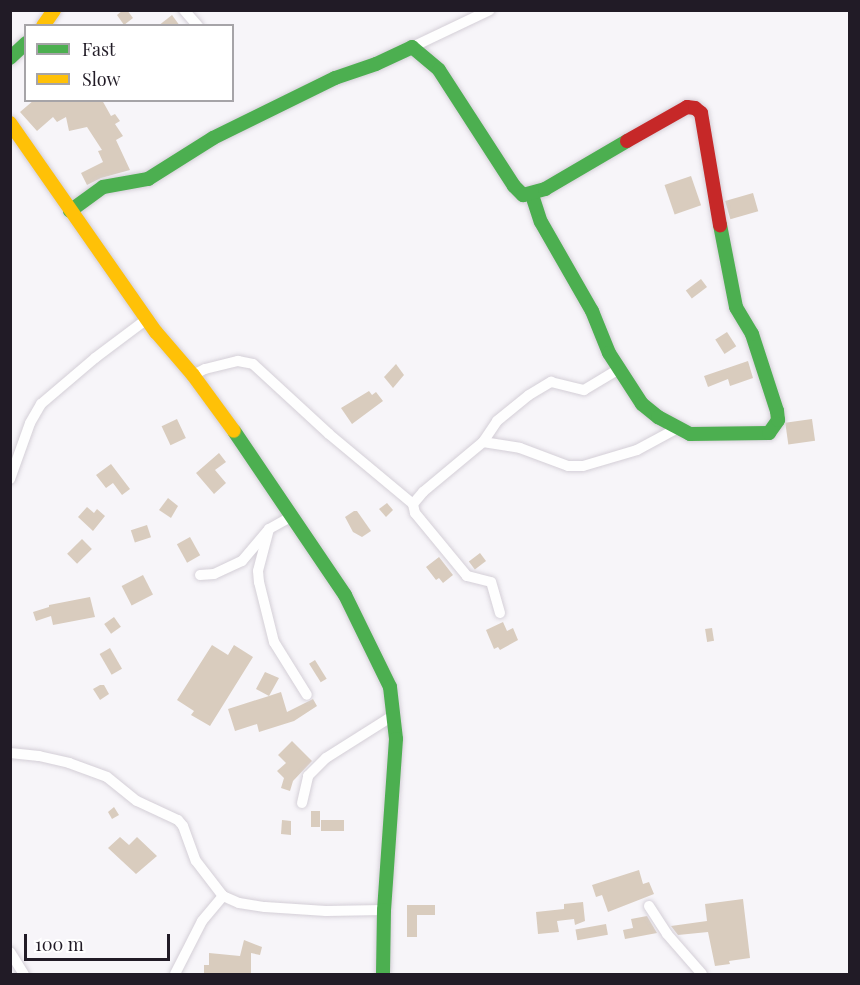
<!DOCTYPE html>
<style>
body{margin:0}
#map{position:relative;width:860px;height:985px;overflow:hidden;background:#f7f5f9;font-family:"Playfair Display",serif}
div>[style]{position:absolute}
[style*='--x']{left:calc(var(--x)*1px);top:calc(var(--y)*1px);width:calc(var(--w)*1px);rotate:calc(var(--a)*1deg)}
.building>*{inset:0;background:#d9ccbe;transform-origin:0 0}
.roads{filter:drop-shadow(0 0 2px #d4cfd7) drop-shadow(0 0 2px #d4cfd7)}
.street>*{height:10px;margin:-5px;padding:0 5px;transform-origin:5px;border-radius:5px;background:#fefefe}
.fast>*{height:14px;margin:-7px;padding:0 7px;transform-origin:7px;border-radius:7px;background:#4caf50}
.slow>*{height:14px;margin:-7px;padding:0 7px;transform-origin:7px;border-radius:7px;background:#ffc107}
.jam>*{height:14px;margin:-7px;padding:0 7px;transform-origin:7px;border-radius:7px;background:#c62828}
span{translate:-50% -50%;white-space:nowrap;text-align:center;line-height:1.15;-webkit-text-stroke:6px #fff;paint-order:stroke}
.frame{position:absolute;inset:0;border:12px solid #211b26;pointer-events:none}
.legend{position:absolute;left:24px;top:24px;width:210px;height:78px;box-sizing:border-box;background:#fff;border:2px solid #a6a4a8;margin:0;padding:8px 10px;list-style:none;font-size:18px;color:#211b26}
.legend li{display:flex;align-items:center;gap:12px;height:30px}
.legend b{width:30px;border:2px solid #a6a4a8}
.scale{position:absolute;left:24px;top:934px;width:146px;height:27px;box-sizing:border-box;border:3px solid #211b26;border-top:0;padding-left:8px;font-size:18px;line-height:21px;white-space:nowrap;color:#211b26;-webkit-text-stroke:4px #fff;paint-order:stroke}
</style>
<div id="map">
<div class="building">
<i style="clip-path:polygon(123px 10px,127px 10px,133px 18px,124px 25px,117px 15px)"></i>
<i style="clip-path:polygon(172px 15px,180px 26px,158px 26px)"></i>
<i style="clip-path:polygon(34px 100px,102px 100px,111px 116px,115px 114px,120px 121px,115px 124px,123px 136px,116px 140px,130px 170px,101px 178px,87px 185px,81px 173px,103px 162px,98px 151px,102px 150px,87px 127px,69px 131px,66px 117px,57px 122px,53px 117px,37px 131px,20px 112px)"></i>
<i style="left:691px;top:176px;width:31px;height:28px;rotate:71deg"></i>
<i style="left:753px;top:193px;width:19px;height:29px;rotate:74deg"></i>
<i style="left:701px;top:279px;width:10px;height:19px;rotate:53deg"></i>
<i style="left:727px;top:332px;width:17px;height:14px;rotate:57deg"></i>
<i style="clip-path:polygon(748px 361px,753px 378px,730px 386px,728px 379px,708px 387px,704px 376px)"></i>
<i style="clip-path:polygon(396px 364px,404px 375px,393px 388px,384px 377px)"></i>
<i style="clip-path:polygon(369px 391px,372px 395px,376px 392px,383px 401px,352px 424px,341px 408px)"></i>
<i style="left:177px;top:419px;width:21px;height:17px;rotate:65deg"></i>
<i style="left:812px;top:419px;width:22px;height:27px;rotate:82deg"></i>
<i style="clip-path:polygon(219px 453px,226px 462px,215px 470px,226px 483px,214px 494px,196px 473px)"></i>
<i style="clip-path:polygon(111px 464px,130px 489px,122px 495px,113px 483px,106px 488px,96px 475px)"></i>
<i style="clip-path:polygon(168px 498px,178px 506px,171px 518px,159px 510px)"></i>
<i style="clip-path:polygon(387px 503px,393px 510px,386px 517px,379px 509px)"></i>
<i style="clip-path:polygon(87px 507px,94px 513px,97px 509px,105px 516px,93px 531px,78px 517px)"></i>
<i style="clip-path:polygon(354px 511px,357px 511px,371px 531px,362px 537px,353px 532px,345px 517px)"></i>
<i style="left:147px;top:525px;width:13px;height:17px;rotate:72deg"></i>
<i style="left:190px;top:537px;width:21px;height:15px;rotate:61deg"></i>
<i style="left:82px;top:539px;width:14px;height:21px;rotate:45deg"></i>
<i style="left:480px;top:553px;width:10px;height:14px;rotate:53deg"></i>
<i style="clip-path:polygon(439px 557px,453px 575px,443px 583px,439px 578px,436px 580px,426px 567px)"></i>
<i style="left:143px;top:575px;width:22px;height:24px;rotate:63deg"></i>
<i style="clip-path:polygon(90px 597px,95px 617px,53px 625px,51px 616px,36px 621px,33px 612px,49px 607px,49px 605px)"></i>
<i style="left:114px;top:617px;width:12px;height:12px;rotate:55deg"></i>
<i style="clip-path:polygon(503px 622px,507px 631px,513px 628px,518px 640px,500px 650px,498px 647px,494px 649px,486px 630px)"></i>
<i style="left:712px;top:628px;width:13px;height:7px;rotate:81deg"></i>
<i style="clip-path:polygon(212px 645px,228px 655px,234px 645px,253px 657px,210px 726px,191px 715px,194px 711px,177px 700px)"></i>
<i style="left:110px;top:648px;width:24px;height:12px;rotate:60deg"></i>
<i style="left:315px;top:660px;width:22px;height:7px;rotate:58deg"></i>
<i style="clip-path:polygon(265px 672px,279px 678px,269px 696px,281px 692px,287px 712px,313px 699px,317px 706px,294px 721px,259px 732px,257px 724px,235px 731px,228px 709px,269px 696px,256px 689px)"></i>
<i style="clip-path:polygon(100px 685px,104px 685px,109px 694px,100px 700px,93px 689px)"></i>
<i style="clip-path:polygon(292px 741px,312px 761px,293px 781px,290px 791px,281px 788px,284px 778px,277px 771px,286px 763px,278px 755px)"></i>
<i style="clip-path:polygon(114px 807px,119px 815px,112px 819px,108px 812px)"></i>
<i style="left:311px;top:811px;width:9px;height:16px"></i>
<i style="clip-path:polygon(282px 820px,291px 821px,291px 835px,281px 834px)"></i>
<i style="left:321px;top:820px;width:23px;height:11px"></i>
<i style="clip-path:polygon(120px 837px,129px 845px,137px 837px,157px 856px,136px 874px,108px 848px)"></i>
<i style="clip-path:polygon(639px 870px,643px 884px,649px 882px,654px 894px,608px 912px,602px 895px,596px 897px,592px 885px)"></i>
<i style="clip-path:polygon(743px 899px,750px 958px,729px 961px,730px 964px,715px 966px,708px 932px,678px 935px,671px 926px,707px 921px,705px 904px)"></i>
<i style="clip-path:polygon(583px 902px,585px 921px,575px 925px,574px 919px,557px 921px,559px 932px,538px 934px,536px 912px,564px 909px,564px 904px)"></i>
<i style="clip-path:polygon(407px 905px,435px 905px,435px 915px,417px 915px,417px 937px,407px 937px)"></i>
<i style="clip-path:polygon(647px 916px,657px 933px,625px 939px,623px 930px,633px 928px,631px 919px)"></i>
<i style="left:606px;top:924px;width:11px;height:31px;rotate:80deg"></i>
<i style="clip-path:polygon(244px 940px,262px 947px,260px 955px,251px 953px,251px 975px,204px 974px,204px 965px,209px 965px,209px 953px,240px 956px)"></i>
</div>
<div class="roads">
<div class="street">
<i style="--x:184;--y:10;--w:21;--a:49"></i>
<i style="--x:412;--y:47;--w:86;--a:-25.4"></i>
<i style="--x:193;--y:375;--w:13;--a:-27"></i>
<i style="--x:205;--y:369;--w:34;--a:-14"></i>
<i style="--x:238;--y:361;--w:15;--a:11"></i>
<i style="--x:253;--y:364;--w:103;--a:42.6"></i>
<i style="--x:329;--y:434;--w:109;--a:39.8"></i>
<i style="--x:483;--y:442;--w:25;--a:-56"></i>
<i style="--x:497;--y:421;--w:41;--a:-39.1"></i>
<i style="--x:529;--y:395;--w:26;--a:-31"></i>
<i style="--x:551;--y:382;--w:34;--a:14"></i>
<i style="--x:584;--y:390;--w:41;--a:-31"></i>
<i style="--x:10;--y:479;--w:59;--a:-70.3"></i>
<i style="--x:30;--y:423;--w:22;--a:-60"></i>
<i style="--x:41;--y:404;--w:71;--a:-40.4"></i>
<i style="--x:95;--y:358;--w:65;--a:-36.9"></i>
<i style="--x:269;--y:529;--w:43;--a:104.7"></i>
<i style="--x:258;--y:571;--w:11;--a:85"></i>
<i style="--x:259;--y:582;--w:62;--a:76"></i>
<i style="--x:274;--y:642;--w:62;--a:58.1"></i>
<i style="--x:200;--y:575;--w:14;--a:-4"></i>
<i style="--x:214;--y:574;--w:31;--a:-25"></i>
<i style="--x:242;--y:561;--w:42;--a:-49.8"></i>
<i style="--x:269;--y:529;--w:26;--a:-29"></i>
<i style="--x:500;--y:613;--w:32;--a:-106"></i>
<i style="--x:491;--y:582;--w:25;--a:-166"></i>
<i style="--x:467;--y:576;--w:82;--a:-129.5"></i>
<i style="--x:415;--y:513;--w:9;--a:-103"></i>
<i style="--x:413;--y:504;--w:16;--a:-50"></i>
<i style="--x:423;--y:492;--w:78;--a:-39.8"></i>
<i style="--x:483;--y:442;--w:37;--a:9"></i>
<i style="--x:520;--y:448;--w:51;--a:20.6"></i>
<i style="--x:568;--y:466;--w:15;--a:0"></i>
<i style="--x:583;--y:466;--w:56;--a:-16.5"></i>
<i style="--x:637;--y:450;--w:44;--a:-28.3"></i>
<i style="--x:10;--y:753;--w:29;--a:6"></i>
<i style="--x:39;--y:756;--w:31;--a:13"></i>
<i style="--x:69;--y:763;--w:40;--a:20.2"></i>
<i style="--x:107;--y:777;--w:38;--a:39"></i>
<i style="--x:137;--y:801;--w:45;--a:24.9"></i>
<i style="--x:178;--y:820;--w:8;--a:50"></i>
<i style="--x:183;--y:826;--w:37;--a:70"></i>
<i style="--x:196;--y:861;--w:44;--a:52.4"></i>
<i style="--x:223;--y:896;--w:17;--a:24"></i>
<i style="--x:239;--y:903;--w:26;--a:9"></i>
<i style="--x:265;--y:907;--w:61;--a:3.8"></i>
<i style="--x:326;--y:911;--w:58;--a:-1"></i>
<i style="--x:302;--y:803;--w:28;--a:-77"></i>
<i style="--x:308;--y:776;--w:25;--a:-45"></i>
<i style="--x:326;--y:758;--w:80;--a:-32.3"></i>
<i style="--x:649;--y:906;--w:33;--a:57"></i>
<i style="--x:667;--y:934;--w:53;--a:48.8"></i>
<i style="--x:10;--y:952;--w:26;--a:58"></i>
<i style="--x:175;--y:974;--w:59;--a:-63"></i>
<i style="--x:202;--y:921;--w:33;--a:-50"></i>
</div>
<div class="fast">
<i style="--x:10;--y:58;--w:22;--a:-43"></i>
<i style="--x:532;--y:195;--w:28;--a:72"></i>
<i style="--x:541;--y:222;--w:103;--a:60.2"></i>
<i style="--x:592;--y:311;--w:45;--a:68"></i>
<i style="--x:609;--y:353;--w:61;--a:57.1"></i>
<i style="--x:642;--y:404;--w:21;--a:39"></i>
<i style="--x:658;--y:417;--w:36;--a:28"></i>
<i style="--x:690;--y:434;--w:79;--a:-0.7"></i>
<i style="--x:769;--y:433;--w:16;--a:-55"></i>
<i style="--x:778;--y:420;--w:9;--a:-96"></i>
<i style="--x:777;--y:411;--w:81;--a:-108"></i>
<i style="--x:752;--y:334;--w:31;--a:-121"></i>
<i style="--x:736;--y:307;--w:84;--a:-101"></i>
<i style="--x:70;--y:211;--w:41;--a:-36"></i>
<i style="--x:103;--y:187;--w:46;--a:-10.1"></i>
<i style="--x:148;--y:179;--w:77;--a:-32.2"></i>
<i style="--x:213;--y:138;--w:136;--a:-26.2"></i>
<i style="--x:335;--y:78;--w:43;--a:-18.9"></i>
<i style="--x:376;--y:64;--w:40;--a:-25"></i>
<i style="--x:412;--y:47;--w:35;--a:40"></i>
<i style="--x:439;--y:70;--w:138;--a:57.1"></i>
<i style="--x:514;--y:186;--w:13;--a:45"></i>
<i style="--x:523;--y:195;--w:23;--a:-15"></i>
<i style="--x:545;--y:189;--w:95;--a:-30.3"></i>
<i style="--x:234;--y:431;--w:198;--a:55.9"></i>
<i style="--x:345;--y:595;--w:102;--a:63.9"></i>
<i style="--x:390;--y:687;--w:52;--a:83.4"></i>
<i style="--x:396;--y:739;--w:171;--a:94"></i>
<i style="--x:384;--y:910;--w:64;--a:90.9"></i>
</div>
<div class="slow">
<i style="--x:43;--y:26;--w:19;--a:-55"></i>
<i style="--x:10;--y:123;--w:255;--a:55.1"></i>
<i style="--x:156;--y:332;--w:57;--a:49.3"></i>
<i style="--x:193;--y:375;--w:69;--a:53.8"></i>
</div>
<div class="jam">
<i style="--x:627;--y:141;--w:69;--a:-29.5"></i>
<i style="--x:687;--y:107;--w:8;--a:7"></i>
<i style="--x:695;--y:108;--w:8;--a:40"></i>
<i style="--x:701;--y:113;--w:114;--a:80.4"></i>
</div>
</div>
<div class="frame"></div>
<ul class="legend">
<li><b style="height:8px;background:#4caf50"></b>Fast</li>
<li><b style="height:8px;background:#ffc107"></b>Slow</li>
</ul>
<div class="scale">100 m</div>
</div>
